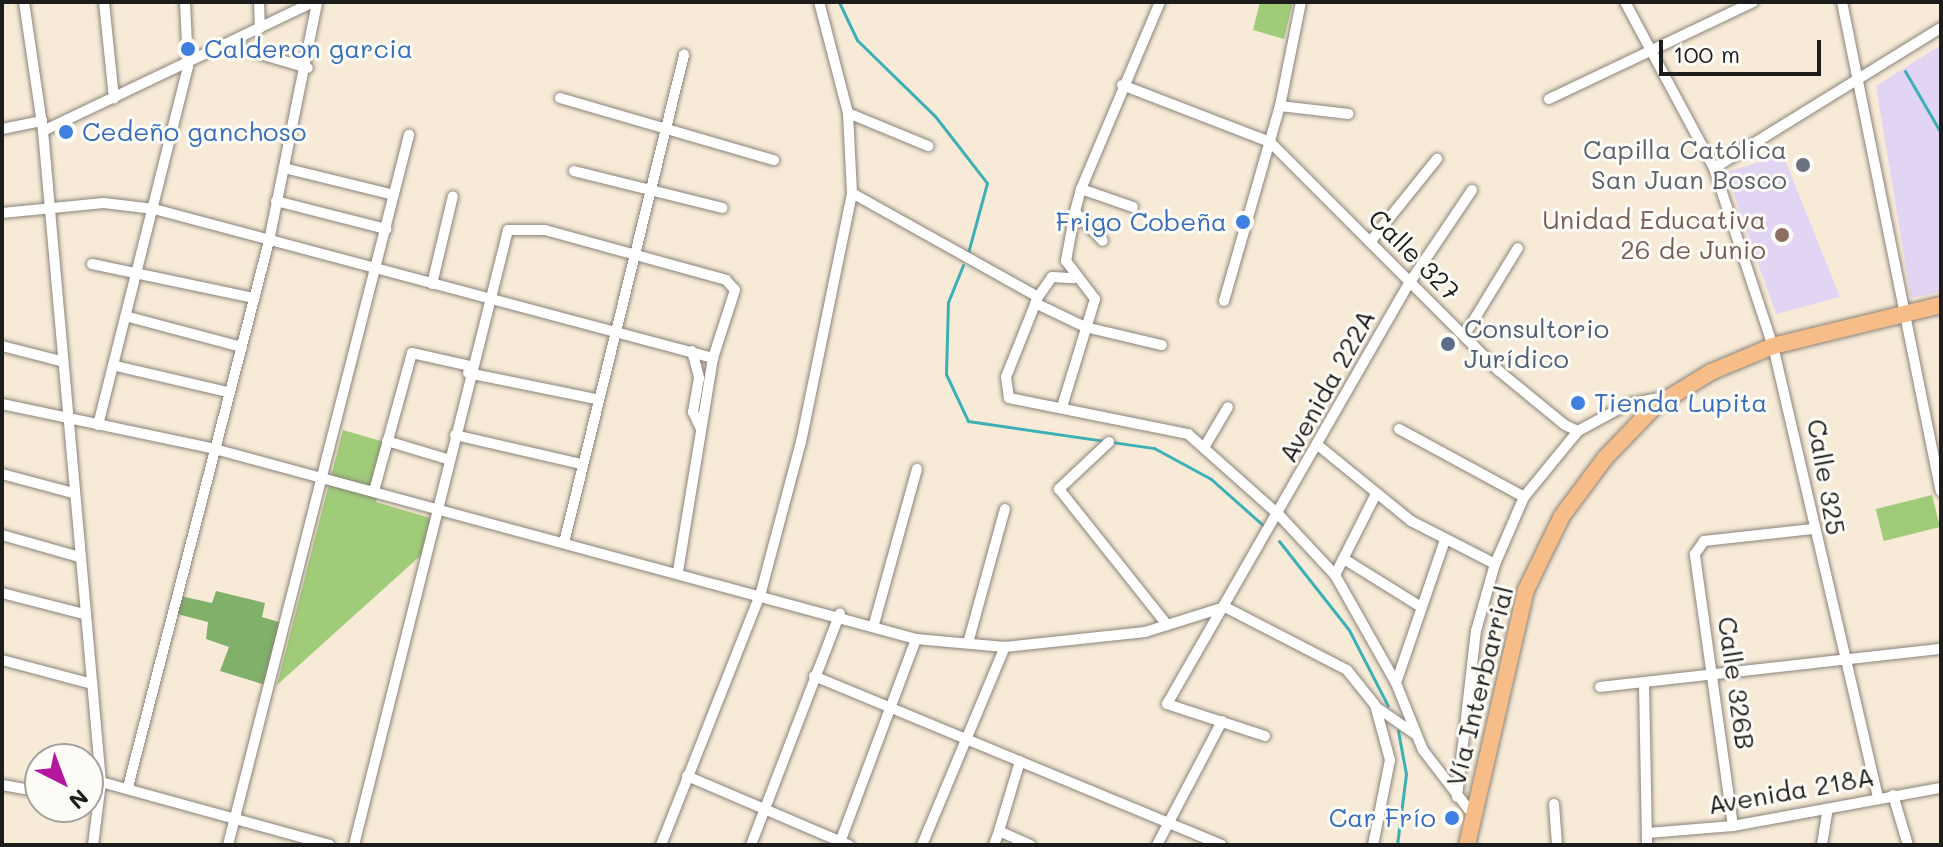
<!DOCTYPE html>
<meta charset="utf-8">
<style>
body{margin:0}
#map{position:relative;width:1943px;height:847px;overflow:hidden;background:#f7ead7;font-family:Mali,sans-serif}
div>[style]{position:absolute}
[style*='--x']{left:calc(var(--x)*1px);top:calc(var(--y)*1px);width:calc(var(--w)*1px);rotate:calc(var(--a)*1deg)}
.built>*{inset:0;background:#e2d4f3}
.green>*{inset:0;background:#a0cc79;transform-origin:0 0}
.forest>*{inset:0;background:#80b069}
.stream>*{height:3px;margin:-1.5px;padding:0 1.5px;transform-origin:1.5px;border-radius:1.5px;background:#3dafb6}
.roads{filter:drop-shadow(0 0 2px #8a837a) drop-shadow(0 0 2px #8a837a)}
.street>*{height:10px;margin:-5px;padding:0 5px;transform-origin:5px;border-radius:5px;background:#fff}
.primary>*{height:16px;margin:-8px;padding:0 8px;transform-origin:8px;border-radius:8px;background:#f7bd88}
.dots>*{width:22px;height:22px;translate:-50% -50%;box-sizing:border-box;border:4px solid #fdfcf7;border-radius:50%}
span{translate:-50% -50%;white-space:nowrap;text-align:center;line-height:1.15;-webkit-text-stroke:6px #fdfcf7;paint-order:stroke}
.shop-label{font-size:26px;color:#366cbe}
.left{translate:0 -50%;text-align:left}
.right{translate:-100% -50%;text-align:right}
.worship-label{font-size:26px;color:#5b616d}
.education-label{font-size:26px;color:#785e54}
.street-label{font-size:26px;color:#1c1c1c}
.service-label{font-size:26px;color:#4e5e75}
.frame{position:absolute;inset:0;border:4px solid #1c1c1c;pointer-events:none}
.north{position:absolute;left:24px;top:743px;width:80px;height:80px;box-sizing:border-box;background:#fdfcf7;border:2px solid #a3a29f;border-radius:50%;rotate:138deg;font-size:22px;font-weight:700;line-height:32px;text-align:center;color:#1c1c1c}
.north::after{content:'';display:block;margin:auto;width:28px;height:36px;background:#b5179e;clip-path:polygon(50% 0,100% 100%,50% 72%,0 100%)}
.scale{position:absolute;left:1659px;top:40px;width:162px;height:36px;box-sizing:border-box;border:4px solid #1c1c1c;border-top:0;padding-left:10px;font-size:24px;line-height:28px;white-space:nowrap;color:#1c1c1c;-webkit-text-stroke:6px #fdfcf7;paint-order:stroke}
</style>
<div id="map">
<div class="built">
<i style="clip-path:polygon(1941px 45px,1941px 292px,1911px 298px,1876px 86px)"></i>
<i style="clip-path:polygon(1783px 155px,1840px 297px,1776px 314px,1726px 172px)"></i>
</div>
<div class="green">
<i style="clip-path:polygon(1260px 2px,1293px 2px,1284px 39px,1253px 30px)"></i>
<i style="clip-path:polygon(343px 430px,391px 444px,376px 502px,437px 520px,429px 548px,277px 685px)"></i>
<i style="left:1932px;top:495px;width:33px;height:58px;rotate:76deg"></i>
</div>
<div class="forest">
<i style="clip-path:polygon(216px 591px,265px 603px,262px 617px,289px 625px,272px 687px,220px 671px,229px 647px,206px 639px,208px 622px,177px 614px,180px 596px,212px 603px)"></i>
</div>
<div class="stream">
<i style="--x:839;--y:2;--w:42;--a:64.7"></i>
<i style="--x:857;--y:40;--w:109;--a:44.3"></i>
<i style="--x:935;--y:116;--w:85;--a:52.2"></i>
<i style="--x:987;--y:183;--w:73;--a:105.2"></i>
<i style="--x:1905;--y:71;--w:72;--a:59.9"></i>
<i style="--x:963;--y:265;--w:40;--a:112"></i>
<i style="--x:948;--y:302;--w:72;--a:91.6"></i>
<i style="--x:946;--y:374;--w:52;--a:64.9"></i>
<i style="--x:968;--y:421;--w:188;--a:8.3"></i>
<i style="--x:1154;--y:448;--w:65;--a:28.5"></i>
<i style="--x:1211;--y:479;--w:72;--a:41.6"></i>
<i style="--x:1279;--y:541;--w:113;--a:51.8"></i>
<i style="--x:1349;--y:630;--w:85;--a:62.8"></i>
<i style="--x:1397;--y:845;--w:72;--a:-82.8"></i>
<i style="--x:1406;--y:774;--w:44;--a:-100.5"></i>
</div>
<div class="roads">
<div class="street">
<i style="--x:24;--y:2;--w:130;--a:81.6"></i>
<i style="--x:43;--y:131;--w:654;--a:84.91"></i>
<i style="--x:101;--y:782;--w:64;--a:97.2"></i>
<i style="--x:104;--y:2;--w:97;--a:84.1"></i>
<i style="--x:259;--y:2;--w:26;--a:88"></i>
<i style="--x:1625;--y:2;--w:188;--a:61.8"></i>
<i style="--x:1714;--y:168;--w:188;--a:71.7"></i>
<i style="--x:1773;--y:346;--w:465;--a:76.9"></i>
<i style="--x:1842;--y:2;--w:499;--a:78.6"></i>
<i style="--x:229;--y:45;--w:82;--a:16.2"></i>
<i style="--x:1122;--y:85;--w:159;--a:21.1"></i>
<i style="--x:1270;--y:142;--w:324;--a:45"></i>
<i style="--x:1499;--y:371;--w:85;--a:39.3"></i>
<i style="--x:1565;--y:425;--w:14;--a:25"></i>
<i style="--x:1578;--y:431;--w:57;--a:-28.4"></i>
<i style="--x:1628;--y:404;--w:36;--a:-11"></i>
<i style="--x:560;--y:98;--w:223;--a:16.2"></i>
<i style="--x:1549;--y:99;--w:226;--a:-25.4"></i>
<i style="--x:1280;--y:106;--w:69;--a:6.6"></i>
<i style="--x:848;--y:113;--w:87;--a:22.4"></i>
<i style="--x:2;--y:129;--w:41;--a:-11.3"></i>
<i style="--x:43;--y:131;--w:299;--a:-25.5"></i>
<i style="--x:284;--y:168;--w:113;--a:13.8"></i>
<i style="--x:1714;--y:168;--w:267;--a:-31.7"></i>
<i style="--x:574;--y:171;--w:153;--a:14"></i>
<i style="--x:1081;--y:189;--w:24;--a:105"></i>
<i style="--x:1075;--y:212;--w:40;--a:46"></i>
<i style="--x:852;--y:193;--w:213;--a:29.2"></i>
<i style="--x:1038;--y:297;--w:86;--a:111.8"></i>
<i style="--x:1006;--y:377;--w:21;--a:82"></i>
<i style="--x:1009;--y:398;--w:183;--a:11.4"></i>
<i style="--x:1188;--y:434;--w:123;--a:41.7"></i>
<i style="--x:1280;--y:516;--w:81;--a:47"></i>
<i style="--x:1335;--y:575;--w:124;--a:60.5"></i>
<i style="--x:1396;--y:683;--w:72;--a:68.1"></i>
<i style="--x:1423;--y:750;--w:82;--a:52.4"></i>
<i style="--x:276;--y:201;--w:114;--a:14.3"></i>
<i style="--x:1133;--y:207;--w:55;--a:-160.9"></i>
<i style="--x:1081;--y:189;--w:203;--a:-67.1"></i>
<i style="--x:2;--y:213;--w:102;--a:-5.6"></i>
<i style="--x:104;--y:203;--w:50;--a:6.8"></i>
<i style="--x:154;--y:209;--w:579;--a:14.93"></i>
<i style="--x:1370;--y:242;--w:107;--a:-51.1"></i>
<i style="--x:92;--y:264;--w:166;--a:11.9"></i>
<i style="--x:432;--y:284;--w:90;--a:-76.6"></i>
<i style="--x:1038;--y:297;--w:24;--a:-55"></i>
<i style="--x:1052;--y:277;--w:22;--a:3"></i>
<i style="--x:1224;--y:301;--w:203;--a:-74"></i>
<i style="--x:1280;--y:106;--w:106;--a:-78.6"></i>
<i style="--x:1035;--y:303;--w:55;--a:25.6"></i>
<i style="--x:1085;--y:327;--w:79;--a:13.2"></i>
<i style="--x:129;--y:317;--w:117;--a:14.9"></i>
<i style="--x:1464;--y:336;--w:103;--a:-58.5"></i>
<i style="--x:2;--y:346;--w:61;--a:14.3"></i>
<i style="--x:692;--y:351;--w:28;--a:75"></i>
<i style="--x:699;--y:378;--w:35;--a:100"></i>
<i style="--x:693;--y:412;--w:19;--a:65"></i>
<i style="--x:116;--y:366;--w:115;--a:13.1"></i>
<i style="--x:468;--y:373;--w:131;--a:11.5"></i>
<i style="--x:2;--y:404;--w:214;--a:11.9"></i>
<i style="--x:211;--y:448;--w:730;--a:15.16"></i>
<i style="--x:916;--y:639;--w:89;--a:5.1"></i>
<i style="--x:1005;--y:647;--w:141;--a:-6.1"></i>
<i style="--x:1145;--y:632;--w:84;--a:-17.4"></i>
<i style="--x:1225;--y:607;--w:137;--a:27.3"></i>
<i style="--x:1347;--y:670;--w:45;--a:51.3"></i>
<i style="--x:1375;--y:705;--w:57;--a:74.7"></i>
<i style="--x:1390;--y:760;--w:87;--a:101.3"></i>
<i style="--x:1062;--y:407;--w:113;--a:-73"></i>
<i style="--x:1095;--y:299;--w:48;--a:-127.3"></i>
<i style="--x:1066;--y:261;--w:50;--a:-79.6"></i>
<i style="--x:98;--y:425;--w:370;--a:-75.9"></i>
<i style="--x:188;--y:66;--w:64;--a:-92.7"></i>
<i style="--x:1399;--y:429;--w:142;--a:28.5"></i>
<i style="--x:455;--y:435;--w:130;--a:12.9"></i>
<i style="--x:387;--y:441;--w:66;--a:16.8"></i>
<i style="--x:1109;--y:442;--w:69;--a:136.8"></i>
<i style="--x:1059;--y:489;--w:174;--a:51.5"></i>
<i style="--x:1205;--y:446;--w:45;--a:-59.5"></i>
<i style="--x:1319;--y:446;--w:119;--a:39.2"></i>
<i style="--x:1411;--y:521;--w:94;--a:27.1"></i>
<i style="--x:2;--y:474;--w:73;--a:15"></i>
<i style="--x:374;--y:491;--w:143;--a:-74.6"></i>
<i style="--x:412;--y:353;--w:59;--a:12.6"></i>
<i style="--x:2;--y:535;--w:80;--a:15.9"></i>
<i style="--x:564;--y:543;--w:503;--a:-76.18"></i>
<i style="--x:1344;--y:559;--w:87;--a:31.9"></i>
<i style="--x:1335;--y:575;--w:91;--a:-63.2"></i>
<i style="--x:2;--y:593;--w:85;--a:14.4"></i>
<i style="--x:874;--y:624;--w:161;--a:-74.5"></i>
<i style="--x:968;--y:643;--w:139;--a:-74.6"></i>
<i style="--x:2;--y:660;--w:93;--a:14.9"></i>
<i style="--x:814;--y:676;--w:441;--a:22.5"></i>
<i style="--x:1396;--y:683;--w:151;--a:-71.1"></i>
<i style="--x:1644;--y:685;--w:160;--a:88.9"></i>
<i style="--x:1600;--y:687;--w:343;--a:-6.4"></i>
<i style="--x:1376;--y:707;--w:47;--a:34.7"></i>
<i style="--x:1265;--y:736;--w:103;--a:-161.9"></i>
<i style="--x:1167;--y:704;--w:487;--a:-60.1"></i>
<i style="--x:1410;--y:282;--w:111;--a:-56"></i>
<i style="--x:687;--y:776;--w:176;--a:23.1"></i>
<i style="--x:101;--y:782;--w:237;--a:15.4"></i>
<i style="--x:2;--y:785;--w:39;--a:10"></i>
<i style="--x:128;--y:787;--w:564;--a:-75.52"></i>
<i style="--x:269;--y:241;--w:244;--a:-78.6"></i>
<i style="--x:1893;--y:795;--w:52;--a:73.3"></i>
<i style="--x:1457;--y:797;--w:167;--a:-83.5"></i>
<i style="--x:1476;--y:631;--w:70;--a:-74.2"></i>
<i style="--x:1495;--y:564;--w:73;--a:-66.6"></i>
<i style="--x:1524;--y:497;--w:85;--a:-50.7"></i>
<i style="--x:1554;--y:804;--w:41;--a:85.8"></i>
<i style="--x:1733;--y:826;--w:275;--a:-98"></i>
<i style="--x:1695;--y:554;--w:16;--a:-55"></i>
<i style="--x:1704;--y:541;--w:109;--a:-6.3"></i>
<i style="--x:999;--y:831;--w:73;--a:-73.3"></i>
<i style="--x:1648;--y:833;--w:85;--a:-4.7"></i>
<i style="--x:1733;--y:826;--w:211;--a:-10.4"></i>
<i style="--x:228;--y:845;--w:733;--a:-75.7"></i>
<i style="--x:354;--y:845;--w:634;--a:-75.94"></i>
<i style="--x:508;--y:230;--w:37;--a:0"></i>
<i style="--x:545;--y:230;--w:188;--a:15.4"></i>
<i style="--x:726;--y:280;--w:13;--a:48"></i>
<i style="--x:735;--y:290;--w:71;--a:107.9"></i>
<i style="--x:713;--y:358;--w:217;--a:99.3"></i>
<i style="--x:661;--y:845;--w:272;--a:-68.4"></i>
<i style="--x:761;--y:592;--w:155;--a:-75.1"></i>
<i style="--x:801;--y:442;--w:254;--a:-78.4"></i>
<i style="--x:852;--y:193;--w:80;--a:-92.9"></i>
<i style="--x:848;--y:113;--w:115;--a:-104.6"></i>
<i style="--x:751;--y:845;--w:248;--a:-69"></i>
<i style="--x:839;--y:845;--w:220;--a:-69.5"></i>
<i style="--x:922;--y:845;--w:215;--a:-67.3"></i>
<i style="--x:994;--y:845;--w:15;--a:-70"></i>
<i style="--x:999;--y:831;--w:35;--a:24"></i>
<i style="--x:1157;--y:845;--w:140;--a:-62.3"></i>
<i style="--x:1822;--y:845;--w:36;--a:-81"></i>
</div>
<div class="primary">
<i style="--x:1467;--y:845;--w:262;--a:-77"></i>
<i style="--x:1526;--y:590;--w:82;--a:-64.1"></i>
<i style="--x:1562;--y:516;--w:72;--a:-53.4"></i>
<i style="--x:1605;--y:458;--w:71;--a:-46.1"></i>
<i style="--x:1654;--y:407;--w:67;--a:-31.6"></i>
<i style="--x:1711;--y:372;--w:67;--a:-22.8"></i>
<i style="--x:1773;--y:346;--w:173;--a:-13.7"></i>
</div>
</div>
<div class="dots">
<i style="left:188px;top:49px;background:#3f7fe0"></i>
<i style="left:66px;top:132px;background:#3f7fe0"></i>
<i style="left:1803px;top:165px;background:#6b7280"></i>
<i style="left:1243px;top:222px;background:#3f7fe0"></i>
<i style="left:1782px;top:235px;background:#8d6e63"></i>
<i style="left:1448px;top:344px;background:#5c6f8a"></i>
<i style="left:1578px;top:403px;background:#3f7fe0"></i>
<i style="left:1452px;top:818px;background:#3f7fe0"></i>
</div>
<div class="shop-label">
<span class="left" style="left:204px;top:49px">Calderon garcia</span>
<span class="left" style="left:82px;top:132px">Cedeño ganchoso</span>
<span class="right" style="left:1227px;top:222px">Frigo Cobeña</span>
<span class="left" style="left:1594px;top:403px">Tienda Lupita</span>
<span class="right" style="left:1436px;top:818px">Car Frío</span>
</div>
<div class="worship-label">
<span class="right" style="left:1787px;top:165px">Capilla Católica<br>San Juan Bosco</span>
</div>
<div class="education-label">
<span class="right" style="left:1766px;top:235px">Unidad Educativa<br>26 de Junio</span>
</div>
<div class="street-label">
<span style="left:1414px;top:255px;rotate:45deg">Calle 327</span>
<span style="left:1327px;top:386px;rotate:-61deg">Avenida 222A</span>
<span style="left:1826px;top:477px;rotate:80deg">Calle 325</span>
<span style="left:1736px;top:683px;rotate:82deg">Calle 326B</span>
<span style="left:1480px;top:686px;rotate:-76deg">Vía Interbarrial</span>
<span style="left:1791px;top:791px;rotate:-10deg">Avenida 218A</span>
</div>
<div class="service-label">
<span class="left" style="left:1464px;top:344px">Consultorio<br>Jurídico</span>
</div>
<div class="frame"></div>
<div class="north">N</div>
<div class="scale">100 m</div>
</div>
